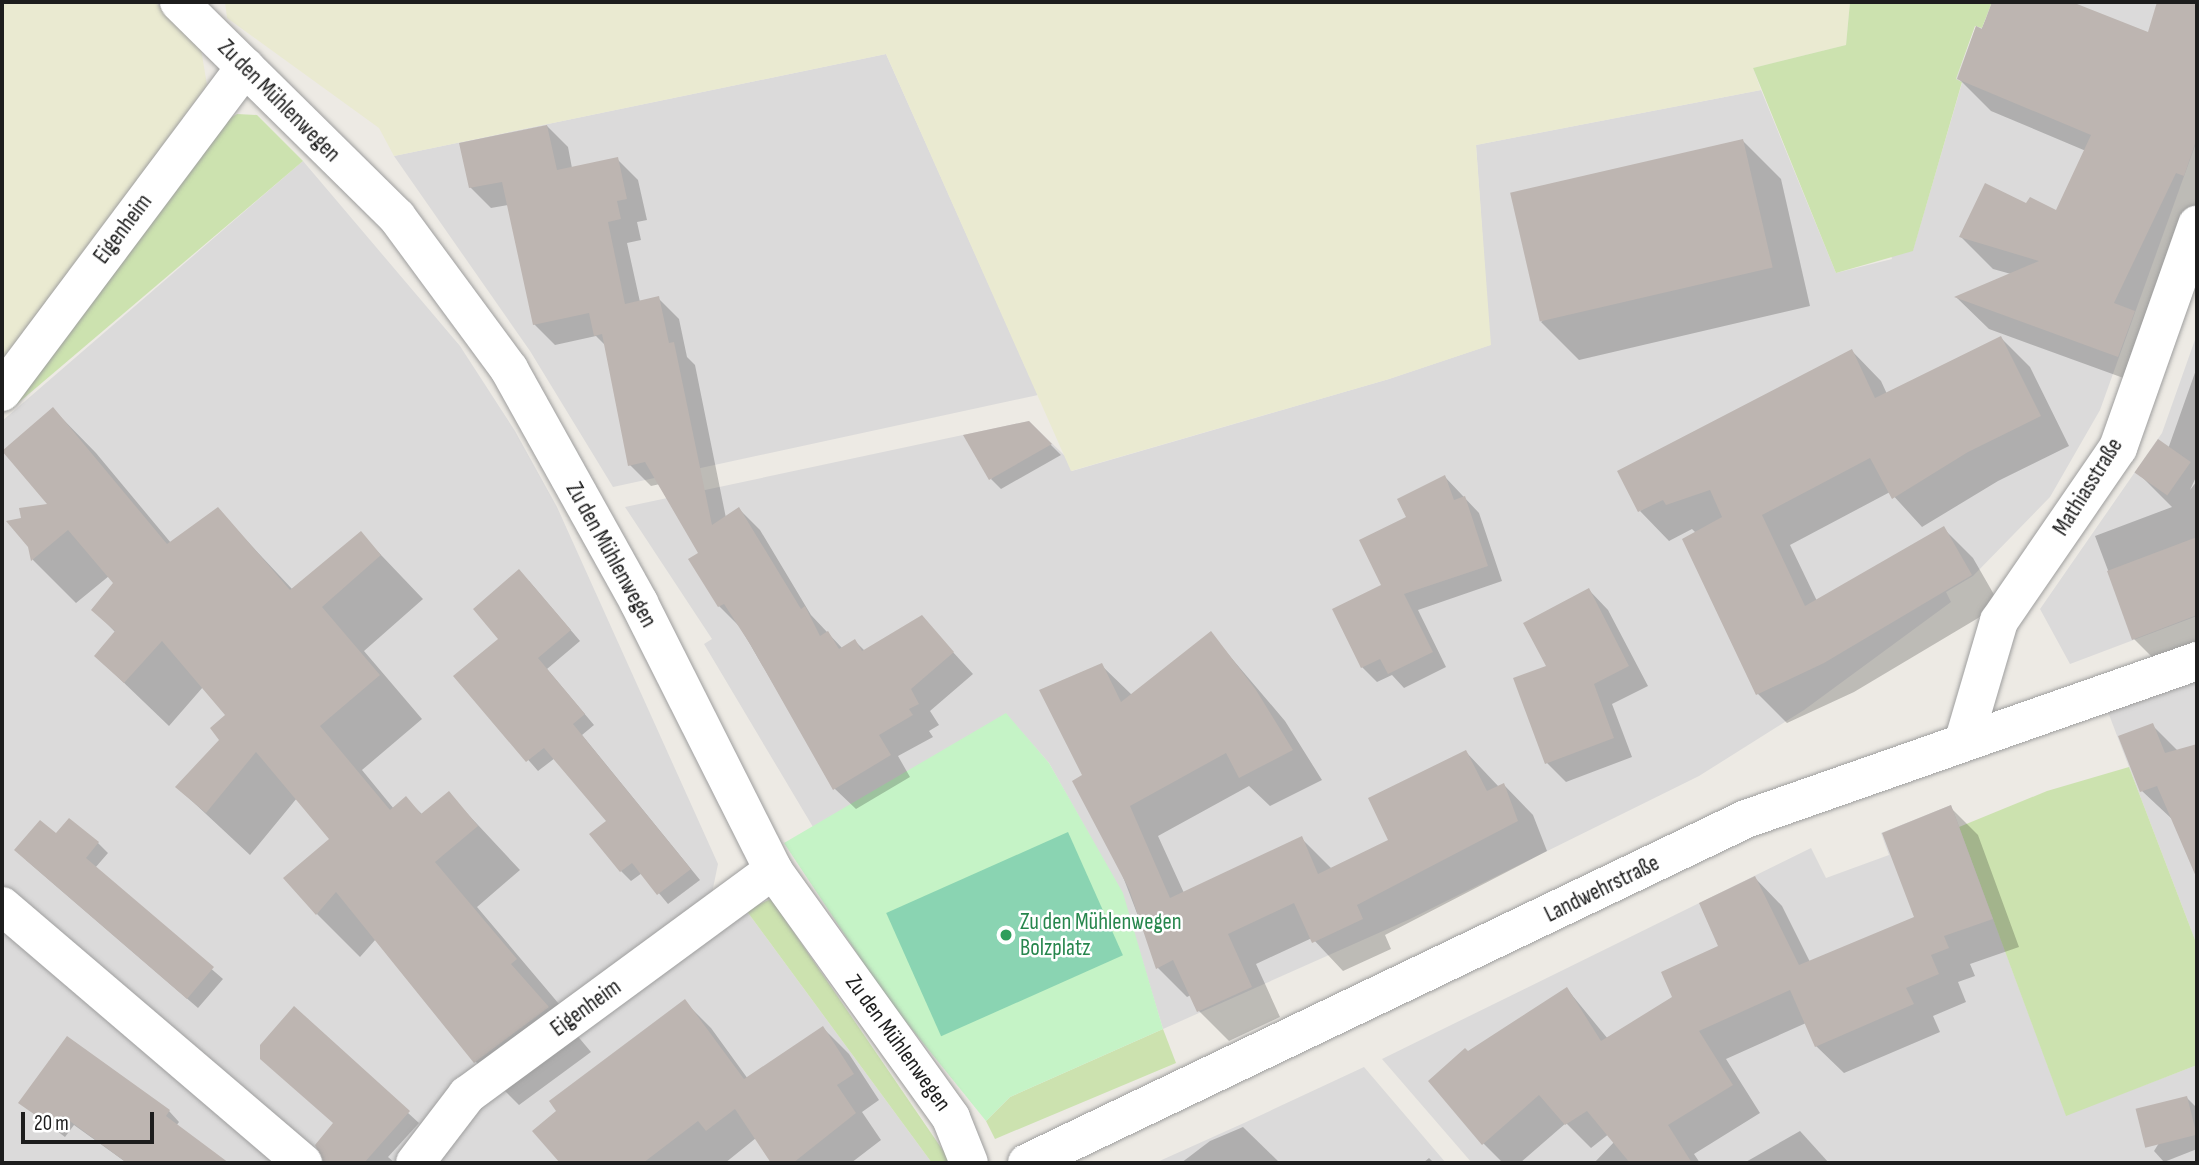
<!DOCTYPE html>
<meta charset="utf-8">
<style>
body{margin:0}
#map{position:relative;width:2199px;height:1165px;overflow:hidden;background:#edeae4;font-family:"Sofia Sans Condensed",sans-serif}
div>[style]{position:absolute}
[style*='--x']{left:calc(var(--x)*1px);top:calc(var(--y)*1px);width:calc(var(--w)*1px);rotate:calc(var(--a)*1deg)}
.residential>*{inset:0;background:#dbdada}
.farmland>*{inset:0;background:#eaead1}
.grass>*{inset:0;background:#cce2af}
.park>*{inset:0;background:#c5f3c6}
.pitch>*{inset:0;background:#8ad4b2;transform-origin:0 0}
.shadow>*{inset:0;background:#0003}
.building>*{inset:0;background:#bdb5b1;transform-origin:0 0}
.roads{filter:drop-shadow(0 0 2px #9e9e9e) drop-shadow(0 0 2px #9e9e9e)}
.minor>*{height:38px;margin:-19px;padding:0 19px;transform-origin:19px;border-radius:19px;background:#fff}
.dots>*{width:19px;height:19px;translate:-50% -50%;box-sizing:border-box;border:4px solid #fff;border-radius:50%}
span{translate:-50% -50%;white-space:nowrap;text-align:center;line-height:1.15;-webkit-text-stroke:5px #fff;paint-order:stroke}
.street-label{font-size:23px;color:#1d1d1d}
.leisure-label{font-size:23px;color:#27864d}
.left{translate:0 -50%;text-align:left}
.frame{position:absolute;inset:0;border:4px solid #1d1d1d;pointer-events:none}
.scale{position:absolute;left:21px;top:1112px;width:133px;height:32px;box-sizing:border-box;border:4px solid #1d1d1d;border-top:0;padding-left:9px;font-size:21px;line-height:24px;white-space:nowrap;color:#1d1d1d;-webkit-text-stroke:5px #fff;paint-order:stroke}
</style>
<div id="map">
<div class="residential">
<i style="clip-path:polygon(1992px 2px,2197px 2px,2197px 140px,2100px 410px,2050px 497px,1973px 576px,1946px 592px,1951px 602px,1804px 710px,1699px 776px,1410px 919px,1163px 1029px,1122px 893px,1049px 763px,1006px 714px,813px 827px,704px 644px,712px 639px,625px 507px,1029px 421px,1065px 456px,1072px 471px,1389px 379px,1490px 345px,1476px 145px,1761px 90px,1836px 273px,1892px 259px,1891px 255px,1913px 250px,1962px 83px,1956px 79px,1976px 26px,1982px 28px)"></i>
<i style="clip-path:polygon(886px 54px,1038px 395px,613px 487px,530px 351px,394px 156px)"></i>
<i style="clip-path:polygon(303px 161px,460px 346px,515px 431px,557px 507px,718px 864px,712px 893px,455px 1084px,394px 1163px,327px 1163px,2px 884px,2px 421px)"></i>
<i style="clip-path:polygon(2197px 334px,2197px 616px,2070px 664px,2040px 609px,2162px 433px)"></i>
<i style="clip-path:polygon(2197px 679px,2197px 945px,2108px 712px)"></i>
<i style="clip-path:polygon(1951px 805px,2066px 1115px,2197px 1065px,2197px 1163px,1472px 1163px,1382px 1059px,1811px 848px,1826px 878px,1889px 855px,1881px 833px)"></i>
<i style="clip-path:polygon(746px 910px,932px 1163px,437px 1163px,478px 1108px)"></i>
<i style="clip-path:polygon(2px 927px,276px 1163px,2px 1163px)"></i>
<i style="clip-path:polygon(1364px 1067px,1446px 1163px,1155px 1163px,1244px 1123px)"></i>
</div>
<div class="farmland">
<i style="clip-path:polygon(2px 2px,154px 2px,199px 37px,207px 85px,2px 365px)"></i>
<i style="clip-path:polygon(225px 2px,1850px 2px,1846px 45px,1753px 68px,1761px 90px,1476px 145px,1491px 345px,1389px 379px,1071px 471px,886px 54px,394px 156px,379px 128px,227px 18px)"></i>
</div>
<div class="grass">
<i style="clip-path:polygon(1850px 2px,1992px 2px,1982px 28px,1975px 26px,1956px 79px,1962px 82px,1913px 251px,1836px 273px,1753px 68px,1846px 45px)"></i>
<i style="clip-path:polygon(237px 114px,257px 115px,303px 161px,10px 410px,222px 123px)"></i>
<i style="clip-path:polygon(2129px 767px,2197px 945px,2197px 1065px,2066px 1116px,1959px 827px,2047px 791px)"></i>
<i style="clip-path:polygon(771px 899px,942px 1149px,956px 1163px,932px 1163px,746px 910px)"></i>
<i style="clip-path:polygon(1163px 1029px,1176px 1063px,995px 1139px,986px 1121px,1010px 1097px)"></i>
</div>
<div class="park">
<i style="clip-path:polygon(1006px 713px,1049px 763px,1123px 893px,1163px 1029px,1010px 1097px,986px 1121px,886px 997px,784px 843px)"></i>
</div>
<div class="pitch">
<i style="left:1068px;top:832px;width:135px;height:199px;rotate:66deg"></i>
</div>
<div class="shadow">
<i style="clip-path:polygon(1994px 2px,2052px 2px,2149px 34px,2158px 2px,2197px 2px,2197px 228px,2151px 388px,1989px 329px,1957px 298px,2011px 274px,1993px 269px,1961px 237px,2027px 205px,2057px 212px,2086px 151px,1991px 111px,1959px 79px)"></i>
<i style="clip-path:polygon(547px 126px,568px 147px,572px 168px,617px 159px,638px 180px,647px 220px,637px 222px,641px 240px,627px 243px,640px 302px,658px 298px,679px 319px,687px 357px,695px 365px,726px 518px,739px 509px,760px 530px,811px 615px,843px 649px,855px 641px,865px 651px,921px 617px,973px 674px,930px 711px,939px 725px,929px 731px,933px 737px,898px 756px,910px 777px,856px 809px,835px 789px,740px 627px,719px 606px,691px 559px,700px 554px,660px 484px,651px 486px,630px 465px,606px 346px,596px 336px,555px 345px,534px 324px,508px 205px,491px 208px,470px 187px)"></i>
<i style="clip-path:polygon(1743px 141px,1781px 179px,1810px 306px,1579px 360px,1541px 322px)"></i>
<i style="clip-path:polygon(2001px 338px,2030px 367px,2069px 446px,1998px 481px,1922px 527px,1890px 492px,1790px 545px,1817px 601px,1943px 528px,1973px 558px,2000px 605px,1854px 692px,1787px 723px,1758px 694px,1696px 533px,1692px 529px,1669px 541px,1640px 511px,1852px 351px,1881px 381px,1887px 394px)"></i>
<i style="clip-path:polygon(2197px 367px,2197px 475px,2190px 490px,2197px 481px,2197px 660px,2166px 671px,2134px 639px,2095px 536px,2172px 507px,2138px 473px,2168px 449px)"></i>
<i style="clip-path:polygon(53px 409px,96px 453px,171px 543px,218px 510px,293px 590px,361px 534px,423px 599px,364px 651px,422px 719px,362px 770px,394px 809px,406px 799px,423px 815px,449px 794px,520px 870px,477px 907px,559px 1004px,554px 1008px,591px 1052px,519px 1105px,475px 1061px,376px 939px,360px 957px,317px 914px,331px 839px,297px 798px,250px 855px,177px 787px,222px 740px,228px 716px,203px 687px,169px 726px,96px 656px,116px 633px,93px 609px,115px 583px,109px 576px,76px 603px,33px 560px,24px 519px,50px 505px)"></i>
<i style="clip-path:polygon(1029px 423px,1061px 455px,1001px 489px,991px 479px)"></i>
<i style="clip-path:polygon(1445px 477px,1479px 513px,1502px 581px,1418px 610px,1446px 667px,1404px 688px,1392px 675px,1377px 682px,1362px 667px,1383px 585px,1408px 518px)"></i>
<i style="clip-path:polygon(529px 581px,580px 641px,547px 669px,594px 725px,582px 735px,700px 880px,668px 904px,642px 873px,631px 881px,621px 871px,608px 821px,555px 758px,538px 771px,455px 676px,500px 640px)"></i>
<i style="clip-path:polygon(1589px 590px,1608px 610px,1648px 686px,1612px 704px,1632px 757px,1566px 782px,1547px 763px,1548px 667px)"></i>
<i style="clip-path:polygon(1211px 634px,1285px 721px,1322px 780px,1270px 806px,1249px 786px,1158px 836px,1184px 893px,1301px 838px,1332px 869px,1391px 840px,1466px 752px,1499px 787px,1504px 785px,1533px 815px,1547px 851px,1385px 935px,1391px 949px,1343px 971px,1312px 938px,1256px 964px,1280px 1017px,1229px 1041px,1199px 1011px,1191px 995px,1187px 997px,1158px 968px,1084px 775px,1101px 665px,1132px 695px)"></i>
<i style="clip-path:polygon(2153px 726px,2179px 752px,2197px 745px,2197px 861px,2184px 847px,2173px 820px,2142px 791px)"></i>
<i style="clip-path:polygon(1950px 807px,1978px 835px,2019px 947px,1970px 964px,1975px 976px,1958px 982px,1966px 1002px,1933px 1016px,1940px 1032px,1844px 1073px,1816px 1046px,1806px 1023px,1726px 1059px,1760px 1113px,1694px 1154px,1700px 1163px,1594px 1163px,1662px 1092px,1591px 1148px,1566px 1123px,1520px 1163px,1503px 1163px,1483px 1143px,1468px 1053px,1567px 989px,1608px 1039px,1674px 997px,1720px 947px,1755px 878px,1782px 906px,1810px 962px,1916px 918px)"></i>
<i style="clip-path:polygon(56px 836px,98px 843px,108px 853px,95px 868px,223px 979px,198px 1008px,26px 860px)"></i>
<i style="clip-path:polygon(685px 1002px,711px 1028px,748px 1079px,823px 1028px,849px 1054px,879px 1100px,862px 1112px,881px 1140px,851px 1163px,773px 1163px,756px 1138px,725px 1163px,564px 1163px,535px 1131px)"></i>
<i style="clip-path:polygon(294px 1009px,419px 1123px,388px 1157px,395px 1163px,326px 1160px,335px 1124px)"></i>
<i style="clip-path:polygon(2187px 1098px,2197px 1108px,2197px 1149px,2164px 1162px,2154px 1151px)"></i>
<i style="clip-path:polygon(20px 1103px,169px 1111px,179px 1122px,176px 1126px,226px 1163px,127px 1163px,74px 1125px,65px 1137px)"></i>
<i style="clip-path:polygon(1243px 1127px,1280px 1163px,1181px 1163px,1210px 1141px)"></i>
<i style="clip-path:polygon(1800px 1131px,1829px 1163px,1744px 1163px)"></i>
<i style="clip-path:polygon(1429px 1158px,1434px 1163px,1423px 1163px)"></i>
</div>
<div class="building">
<i style="clip-path:polygon(1992px 2px,2072px 2px,2148px 32px,2157px 2px,2197px 2px,2197px 138px,2184px 176px,2176px 173px,2114px 303px,2135px 311px,2118px 357px,1954px 297px,2039px 261px,1959px 237px,1985px 183px,2026px 203px,2030px 197px,2056px 210px,2091px 135px,1957px 79px,1976px 26px,1982px 29px)"></i>
<i style="clip-path:polygon(547px 125px,557px 170px,618px 157px,627px 199px,617px 201px,621px 219px,608px 222px,625px 304px,659px 296px,669px 343px,674px 342px,712px 525px,739px 507px,801px 609px,805px 606px,820px 636px,828px 631px,839px 649px,855px 639px,862px 651px,922px 615px,954px 652px,911px 689px,919px 704px,909px 709px,913px 715px,879px 735px,891px 755px,833px 790px,750px 644px,724px 604px,718px 607px,688px 559px,698px 553px,645px 462px,628px 466px,602px 334px,594px 336px,589px 313px,533px 325px,502px 182px,469px 188px,459px 143px)"></i>
<i style="left:1743px;top:139px;width:132px;height:239px;rotate:77deg"></i>
<i style="clip-path:polygon(2001px 336px,2041px 416px,1968px 452px,1892px 499px,1870px 458px,1762px 515px,1805px 606px,1944px 526px,1972px 575px,1824px 663px,1756px 695px,1682px 539px,1722px 517px,1710px 490px,1666px 505px,1663px 500px,1638px 512px,1617px 471px,1852px 349px,1875px 398px)"></i>
<i style="clip-path:polygon(53px 407px,167px 544px,218px 507px,290px 590px,361px 531px,381px 555px,322px 607px,380px 675px,320px 726px,390px 810px,406px 796px,421px 814px,449px 791px,478px 826px,435px 862px,517px 959px,511px 964px,549px 1007px,474px 1063px,336px 892px,316px 915px,283px 878px,329px 839px,256px 752px,206px 813px,175px 787px,219px 740px,210px 728px,225px 715px,162px 641px,124px 683px,94px 656px,115px 631px,91px 610px,113px 583px,68px 530px,31px 561px,28px 547px,6px 521px,21px 518px,19px 508px,47px 504px,2px 451px)"></i>
<i style="clip-path:polygon(1029px 421px,1052px 444px,989px 480px,963px 435px)"></i>
<i style="left:2158px;top:439px;width:40px;height:41px;rotate:35deg"></i>
<i style="clip-path:polygon(1445px 475px,1454px 500px,1465px 496px,1488px 566px,1404px 594px,1433px 652px,1388px 674px,1380px 659px,1361px 668px,1332px 609px,1381px 585px,1359px 540px,1406px 517px,1397px 499px)"></i>
<i style="clip-path:polygon(2197px 537px,2197px 615px,2132px 640px,2107px 571px)"></i>
<i style="clip-path:polygon(519px 569px,571px 630px,538px 658px,585px 714px,573px 724px,691px 869px,657px 895px,632px 863px,620px 872px,589px 834px,606px 821px,544px 748px,526px 762px,453px 676px,498px 639px,473px 609px)"></i>
<i style="clip-path:polygon(1589px 588px,1629px 666px,1594px 684px,1614px 738px,1545px 764px,1513px 678px,1546px 666px,1523px 623px)"></i>
<i style="clip-path:polygon(1211px 631px,1256px 690px,1293px 750px,1239px 778px,1226px 753px,1130px 806px,1170px 898px,1302px 836px,1318px 874px,1388px 840px,1368px 798px,1466px 750px,1487px 791px,1504px 783px,1518px 821px,1357px 905px,1363px 919px,1312px 943px,1294px 903px,1228px 934px,1252px 987px,1197px 1012px,1173px 960px,1156px 969px,1129px 889px,1072px 781px,1082px 775px,1039px 690px,1102px 663px,1121px 702px)"></i>
<i style="clip-path:polygon(2153px 723px,2165px 753px,2197px 744px,2197px 879px,2157px 786px,2140px 792px,2118px 736px)"></i>
<i style="clip-path:polygon(1951px 805px,1993px 919px,1944px 936px,1949px 948px,1931px 955px,1939px 974px,1906px 988px,1914px 1004px,1815px 1047px,1790px 990px,1699px 1031px,1733px 1085px,1668px 1125px,1692px 1163px,1630px 1163px,1587px 1111px,1565px 1125px,1539px 1095px,1482px 1145px,1428px 1081px,1465px 1048px,1468px 1051px,1567px 987px,1601px 1041px,1672px 997px,1661px 972px,1718px 946px,1699px 903px,1755px 876px,1799px 965px,1914px 917px,1882px 833px)"></i>
<i style="clip-path:polygon(69px 818px,99px 842px,86px 858px,214px 967px,187px 999px,14px 850px,40px 820px,56px 833px)"></i>
<i style="clip-path:polygon(685px 999px,744px 1079px,823px 1026px,854px 1074px,837px 1085px,856px 1113px,793px 1163px,771px 1163px,735px 1109px,706px 1131px,698px 1121px,643px 1163px,560px 1163px,532px 1131px,556px 1111px,549px 1101px)"></i>
<i style="clip-path:polygon(294px 1006px,410px 1111px,364px 1163px,324px 1163px,315px 1145px,333px 1123px,260px 1059px,260px 1045px)"></i>
<i style="clip-path:polygon(67px 1036px,170px 1110px,166px 1116px,229px 1163px,127px 1163px,63px 1116px,54px 1128px,18px 1103px)"></i>
<i style="left:2187px;top:1096px;width:40px;height:53px;rotate:76deg"></i>
</div>
<div class="roads">
<div class="minor">
<i style="--x:179;--y:2;--w:306;--a:44.6"></i>
<i style="--x:397;--y:217;--w:189;--a:53.6"></i>
<i style="--x:509;--y:369;--w:268;--a:60.9"></i>
<i style="--x:639;--y:603;--w:299;--a:63.3"></i>
<i style="--x:773;--y:870;--w:305;--a:54.3"></i>
<i style="--x:951;--y:1118;--w:48;--a:68.2"></i>
<i style="--x:2;--y:392;--w:406;--a:-53.2"></i>
<i style="--x:1964;--y:740;--w:124;--a:-73.6"></i>
<i style="--x:1999;--y:621;--w:210;--a:-55.5"></i>
<i style="--x:2118;--y:448;--w:237;--a:-70.5"></i>
<i style="--x:2;--y:906;--w:396;--a:40.5"></i>
<i style="--x:415;--y:1163;--w:86;--a:-52.6"></i>
<i style="--x:467;--y:1095;--w:380;--a:-36.3"></i>
<i style="--x:1027;--y:1163;--w:797;--a:-25.57"></i>
<i style="--x:1746;--y:819;--w:478;--a:-19.3"></i>
</div>
</div>
<div class="dots">
<i style="left:1006px;top:935px;background:#2e9e5b"></i>
</div>
<div class="street-label">
<span style="left:279px;top:101px;rotate:45deg">Zu den Mühlenwegen</span>
<span style="left:123px;top:229px;rotate:-53deg">Eigenheim</span>
<span style="left:2088px;top:487px;rotate:-58deg">Mathiasstraße</span>
<span style="left:611px;top:555px;rotate:61deg">Zu den Mühlenwegen</span>
<span style="left:1602px;top:889px;rotate:-26deg">Landwehrstraße</span>
<span style="left:586px;top:1008px;rotate:-36deg">Eigenheim</span>
<span style="left:898px;top:1043px;rotate:54deg">Zu den Mühlenwegen</span>
</div>
<div class="leisure-label">
<span class="left" style="left:1020px;top:935px">Zu den Mühlenwegen<br>Bolzplatz</span>
</div>
<div class="frame"></div>
<div class="scale">20 m</div>
</div>
